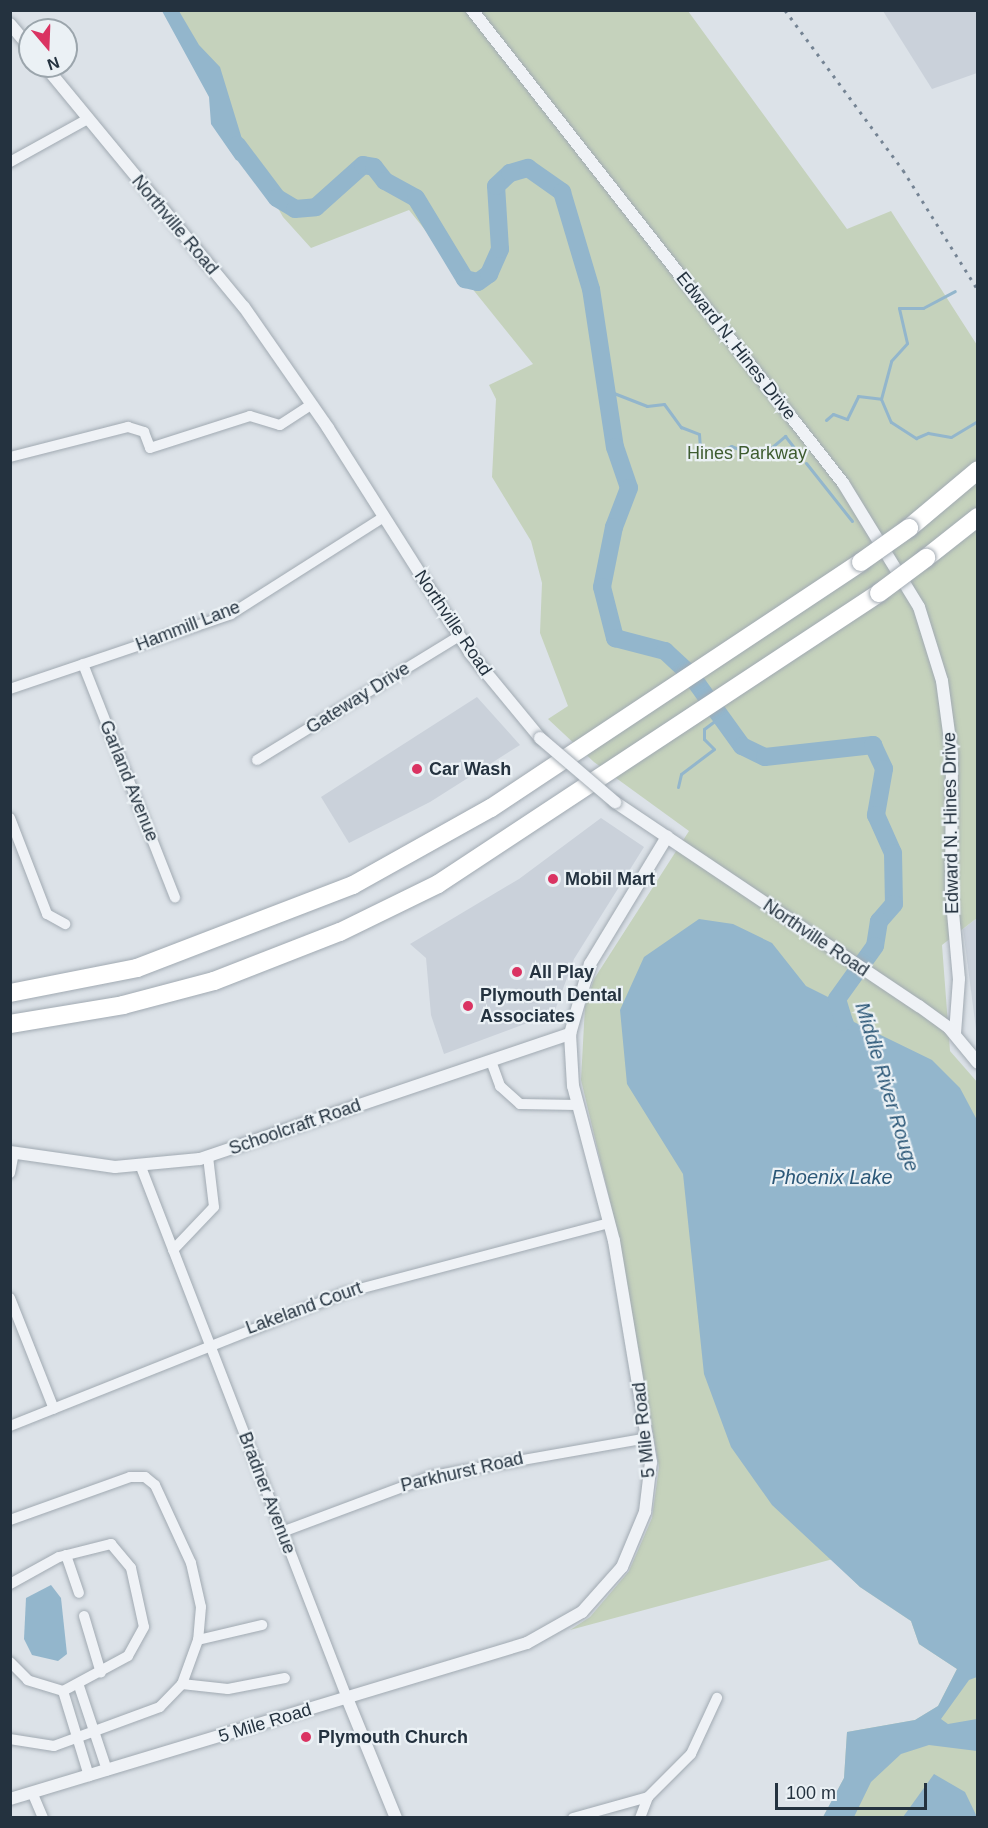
<!DOCTYPE html>
<style>
body{margin:0}
#map{position:relative;width:988px;height:1828px;overflow:hidden;background:#dce2e8;font-family:Helvetica,sans-serif}
div>[style]{position:absolute}
[style*='--x']{left:calc(var(--x)*1px);top:calc(var(--y)*1px);width:calc(var(--w)*1px);rotate:calc(var(--a)*1deg)}
.built>*{inset:0;background:#cad1da}
.green>*{inset:0;background:#c5d2bc}
.water>*{inset:0;background:#93b6cc}
.stream>*{height:3px;margin:-1.5px;padding:0 1.5px;transform-origin:1.5px;border-radius:1.5px;background:#93b6cc}
.river>*{height:18px;margin:-9px;padding:0 9px;transform-origin:9px;border-radius:9px;background:#93b6cc}
.roads{filter:drop-shadow(0 0 2px #a1aab2) drop-shadow(0 0 2px #a1aab2)}
.minor>*{height:10px;margin:-5px;padding:0 5px;transform-origin:5px;border-radius:5px;background:#eff2f6}
.tertiary>*{height:12px;margin:-6px;padding:0 6px;transform-origin:6px;border-radius:6px;background:#eff2f6}
.motorway>*{height:18px;margin:-9px;padding:0 9px;transform-origin:9px;border-radius:9px;background:#fff}
.rail>*{height:3px;margin-top:-1.5px;transform-origin:0;background:repeating-linear-gradient(90deg,#748393 0 3px,transparent 0 9px)}
.bridges{filter:drop-shadow(0 0 2px #a1aab2) drop-shadow(0 0 2px #a1aab2)}
.tertiary-bridge>*{height:12px;margin:-6px;padding:0 6px;transform-origin:6px;border-radius:6px;background:#eff2f6}
.motorway-bridge>*{height:18px;margin:-9px;padding:0 9px;transform-origin:9px;border-radius:9px;background:#fff}
.dots>*{width:16px;height:16px;translate:-50% -50%;box-sizing:border-box;border:3px solid #ebf1f5;border-radius:50%}
span{translate:-50% -50%;white-space:nowrap;text-align:center;line-height:1.15;-webkit-text-stroke:4.5px #ebf1f5;paint-order:stroke}
.street-label{font-size:18px;color:#24323f}
.park-label{font-size:18px;color:#3e5c30}
.poi-label{font-size:18px;color:#24323f;font-weight:700}
.left{translate:0 -50%;text-align:left}
.water-label{font-size:20px;color:#2b5777;font-style:italic}
.frame{position:absolute;inset:0;border:12px solid #24323f;pointer-events:none}
.north{position:absolute;left:18px;top:18px;width:60px;height:60px;box-sizing:border-box;background:#ebf1f5;border:2px solid #9ba5ac;border-radius:50%;rotate:161deg;font-size:16px;font-weight:700;line-height:24px;text-align:center;color:#24323f}
.north::after{content:'';display:block;margin:auto;width:21px;height:27px;background:#da3362;clip-path:polygon(50% 0,100% 100%,50% 72%,0 100%)}
.scale{position:absolute;left:775px;top:1783px;width:152px;height:27px;box-sizing:border-box;border:3px solid #24323f;border-top:0;padding-left:8px;font-size:18px;line-height:21px;white-space:nowrap;color:#24323f;-webkit-text-stroke:4px #ebf1f5;paint-order:stroke}
</style>
<div id="map">
<div class="built">
<i style="clip-path:polygon(883px 11px,977px 11px,977px 73px,932px 89px)"></i>
<i style="clip-path:polygon(477px 697px,520px 745px,430px 802px,349px 843px,321px 797px)"></i>
<i style="clip-path:polygon(601px 818px,644px 847px,574px 959px,554px 1013px,444px 1054px,431px 1015px,426px 958px,410px 944px,519px 879px)"></i>
<i style="clip-path:polygon(977px 918px,977px 1037px,963px 929px)"></i>
</div>
<div class="green">
<i style="clip-path:polygon(165px 11px,688px 11px,847px 229px,891px 211px,977px 345px,977px 918px,942px 945px,950px 1051px,978px 1083px,977px 1817px,823px 1817px,844px 1778px,847px 1732px,915px 1720px,938px 1706px,957px 1669px,919px 1644px,911px 1621px,860px 1587px,833px 1559px,570px 1630px,590px 1617px,629px 1571px,652px 1518px,659px 1467px,619px 1239px,581px 1080px,585px 1006px,594px 979px,689px 831px,594px 762px,548px 719px,568px 706px,540px 633px,542px 583px,531px 541px,492px 477px,496px 399px,489px 385px,533px 364px,409px 210px,311px 248px,283px 217px)"></i>
</div>
<div class="water">
<i style="clip-path:polygon(162px 11px,179px 11px,199px 45px,220px 67px,250px 165px,236px 160px,211px 124px,209px 97px)"></i>
<i style="clip-path:polygon(699px 919px,733px 924px,772px 943px,806px 986px,846px 1006px,854px 1022px,932px 1060px,960px 1088px,977px 1120px,977px 1677px,969px 1680px,941px 1719px,948px 1724px,977px 1719px,977px 1751px,929px 1745px,901px 1754px,871px 1782px,854px 1817px,823px 1817px,844px 1778px,847px 1732px,915px 1720px,938px 1706px,957px 1669px,919px 1644px,911px 1621px,860px 1587px,772px 1505px,731px 1447px,704px 1374px,683px 1174px,627px 1084px,620px 1010px,644px 957px)"></i>
<i style="clip-path:polygon(51px 1585px,61px 1598px,67px 1654px,58px 1661px,32px 1655px,24px 1639px,26px 1598px)"></i>
<i style="clip-path:polygon(934px 1774px,965px 1792px,977px 1817px,903px 1817px)"></i>
</div>
<div class="stream">
<i style="--x:606;--y:390;--w:44;--a:21.3"></i>
<i style="--x:647;--y:406;--w:17;--a:-7"></i>
<i style="--x:664;--y:404;--w:29;--a:54"></i>
<i style="--x:681;--y:427;--w:19;--a:21"></i>
<i style="--x:699;--y:434;--w:15;--a:86"></i>
<i style="--x:700;--y:449;--w:10;--a:37"></i>
<i style="--x:708;--y:455;--w:25;--a:-21"></i>
<i style="--x:731;--y:446;--w:31;--a:21"></i>
<i style="--x:760;--y:457;--w:33;--a:-40"></i>
<i style="--x:785;--y:436;--w:23;--a:52"></i>
<i style="--x:881;--y:399;--w:39;--a:-75"></i>
<i style="--x:891;--y:361;--w:24;--a:-48"></i>
<i style="--x:907;--y:343;--w:36;--a:-103"></i>
<i style="--x:899;--y:308;--w:24;--a:0"></i>
<i style="--x:923;--y:308;--w:36;--a:-28"></i>
<i style="--x:881;--y:399;--w:25;--a:67"></i>
<i style="--x:891;--y:422;--w:30;--a:33"></i>
<i style="--x:916;--y:438;--w:13;--a:-23"></i>
<i style="--x:928;--y:433;--w:23;--a:10"></i>
<i style="--x:951;--y:437;--w:31;--a:-31"></i>
<i style="--x:826;--y:420;--w:9;--a:-41"></i>
<i style="--x:833;--y:414;--w:15;--a:20"></i>
<i style="--x:847;--y:419;--w:25;--a:-64"></i>
<i style="--x:858;--y:396;--w:23;--a:7"></i>
<i style="--x:806;--y:463;--w:74;--a:51.6"></i>
<i style="--x:678;--y:787;--w:13;--a:-77"></i>
<i style="--x:681;--y:774;--w:41;--a:-37.1"></i>
<i style="--x:714;--y:749;--w:14;--a:-135"></i>
<i style="--x:704;--y:739;--w:10;--a:-90"></i>
<i style="--x:704;--y:729;--w:20;--a:-37"></i>
</div>
<div class="river">
<i style="--x:237;--y:145;--w:66;--a:53"></i>
<i style="--x:277;--y:198;--w:21;--a:31"></i>
<i style="--x:295;--y:209;--w:21;--a:-5"></i>
<i style="--x:316;--y:207;--w:63;--a:-41.8"></i>
<i style="--x:363;--y:165;--w:11;--a:10"></i>
<i style="--x:374;--y:167;--w:18;--a:52"></i>
<i style="--x:385;--y:181;--w:35;--a:29"></i>
<i style="--x:416;--y:198;--w:95;--a:58.8"></i>
<i style="--x:465;--y:279;--w:13;--a:13"></i>
<i style="--x:478;--y:282;--w:14;--a:-36"></i>
<i style="--x:489;--y:274;--w:27;--a:-66"></i>
<i style="--x:500;--y:249;--w:63;--a:-93.6"></i>
<i style="--x:496;--y:186;--w:19;--a:-43"></i>
<i style="--x:510;--y:173;--w:19;--a:-16"></i>
<i style="--x:528;--y:168;--w:42;--a:35.2"></i>
<i style="--x:562;--y:192;--w:101;--a:73.4"></i>
<i style="--x:591;--y:289;--w:160;--a:81.4"></i>
<i style="--x:615;--y:447;--w:43;--a:71.1"></i>
<i style="--x:629;--y:488;--w:42;--a:111"></i>
<i style="--x:614;--y:527;--w:61;--a:101.3"></i>
<i style="--x:602;--y:587;--w:53;--a:75.7"></i>
<i style="--x:615;--y:638;--w:52;--a:14.6"></i>
<i style="--x:665;--y:651;--w:34;--a:43"></i>
<i style="--x:690;--y:674;--w:89;--a:54.2"></i>
<i style="--x:742;--y:746;--w:25;--a:26"></i>
<i style="--x:765;--y:757;--w:109;--a:-6.3"></i>
<i style="--x:873;--y:745;--w:26;--a:65"></i>
<i style="--x:884;--y:769;--w:47;--a:99.9"></i>
<i style="--x:876;--y:815;--w:42;--a:65.9"></i>
<i style="--x:893;--y:853;--w:51;--a:88.9"></i>
<i style="--x:894;--y:904;--w:23;--a:131"></i>
<i style="--x:879;--y:921;--w:25;--a:99"></i>
<i style="--x:875;--y:946;--w:65;--a:125.6"></i>
<i style="--x:837;--y:999;--w:24;--a:73"></i>
</div>
<div class="roads">
<div class="minor">
<i style="--x:10;--y:162;--w:89;--a:-28.9"></i>
<i style="--x:10;--y:457;--w:122;--a:-14.3"></i>
<i style="--x:128;--y:427;--w:17;--a:17"></i>
<i style="--x:144;--y:432;--w:17;--a:69"></i>
<i style="--x:150;--y:448;--w:105;--a:-17.7"></i>
<i style="--x:250;--y:416;--w:31;--a:17"></i>
<i style="--x:280;--y:425;--w:38;--a:-33"></i>
<i style="--x:83;--y:664;--w:251;--a:68.5"></i>
<i style="--x:10;--y:689;--w:233;--a:-18.7"></i>
<i style="--x:231;--y:614;--w:181;--a:-32.4"></i>
<i style="--x:257;--y:760;--w:237;--a:-31.5"></i>
<i style="--x:10;--y:818;--w:103;--a:68.9"></i>
<i style="--x:47;--y:914;--w:21;--a:29"></i>
<i style="--x:491;--y:1061;--w:27;--a:70"></i>
<i style="--x:500;--y:1086;--w:27;--a:42"></i>
<i style="--x:520;--y:1104;--w:57;--a:1"></i>
<i style="--x:141;--y:1167;--w:570;--a:68.8"></i>
<i style="--x:10;--y:1173;--w:20;--a:-79"></i>
<i style="--x:173;--y:1250;--w:59;--a:-46.4"></i>
<i style="--x:214;--y:1207;--w:50;--a:-96.8"></i>
<i style="--x:10;--y:1298;--w:119;--a:68.4"></i>
<i style="--x:10;--y:1426;--w:360;--a:-21.7"></i>
<i style="--x:344;--y:1293;--w:274;--a:-14.8"></i>
<i style="--x:10;--y:1520;--w:127;--a:-19.7"></i>
<i style="--x:130;--y:1477;--w:15;--a:0"></i>
<i style="--x:145;--y:1477;--w:13;--a:39"></i>
<i style="--x:155;--y:1485;--w:86;--a:65.2"></i>
<i style="--x:191;--y:1563;--w:45;--a:77.2"></i>
<i style="--x:201;--y:1607;--w:33;--a:95"></i>
<i style="--x:198;--y:1640;--w:47;--a:110"></i>
<i style="--x:182;--y:1684;--w:32;--a:134"></i>
<i style="--x:160;--y:1707;--w:113;--a:159.8"></i>
<i style="--x:54;--y:1746;--w:45;--a:-171"></i>
<i style="--x:282;--y:1532;--w:160;--a:-20.5"></i>
<i style="--x:432;--y:1476;--w:219;--a:-10"></i>
<i style="--x:66;--y:1555;--w:40;--a:71.1"></i>
<i style="--x:10;--y:1584;--w:56;--a:-28.9"></i>
<i style="--x:59;--y:1557;--w:54;--a:-14"></i>
<i style="--x:111;--y:1544;--w:31;--a:50"></i>
<i style="--x:131;--y:1568;--w:60;--a:77.6"></i>
<i style="--x:144;--y:1627;--w:33;--a:119"></i>
<i style="--x:128;--y:1656;--w:74;--a:151.7"></i>
<i style="--x:63;--y:1691;--w:37;--a:-163"></i>
<i style="--x:28;--y:1680;--w:25;--a:-135"></i>
<i style="--x:84;--y:1616;--w:59;--a:73.4"></i>
<i style="--x:198;--y:1640;--w:66;--a:-13.2"></i>
<i style="--x:182;--y:1684;--w:46;--a:6.2"></i>
<i style="--x:228;--y:1689;--w:58;--a:-10.9"></i>
<i style="--x:79;--y:1686;--w:89;--a:71.6"></i>
<i style="--x:63;--y:1691;--w:89;--a:73"></i>
<i style="--x:32;--y:1792;--w:28;--a:67"></i>
<i style="--x:573;--y:1818;--w:78;--a:-15.6"></i>
<i style="--x:640;--y:1818;--w:22;--a:-69"></i>
<i style="--x:648;--y:1797;--w:61;--a:-45"></i>
<i style="--x:691;--y:1754;--w:62;--a:-65.1"></i>
</div>
<div class="tertiary">
<i style="--x:472;--y:10;--w:601;--a:51.89"></i>
<i style="--x:843;--y:483;--w:145;--a:58.5"></i>
<i style="--x:919;--y:607;--w:77;--a:72.7"></i>
<i style="--x:942;--y:681;--w:75;--a:82.3"></i>
<i style="--x:952;--y:755;--w:135;--a:90.4"></i>
<i style="--x:951;--y:890;--w:89;--a:84.9"></i>
<i style="--x:959;--y:979;--w:55;--a:94.2"></i>
<i style="--x:10;--y:24;--w:31;--a:50"></i>
<i style="--x:45;--y:66;--w:313;--a:50.5"></i>
<i style="--x:244;--y:307;--w:147;--a:55.2"></i>
<i style="--x:328;--y:428;--w:266;--a:57.7"></i>
<i style="--x:470;--y:653;--w:110;--a:50.5"></i>
<i style="--x:615;--y:802;--w:366;--a:33.9"></i>
<i style="--x:919;--y:1006;--w:37;--a:36"></i>
<i style="--x:949;--y:1028;--w:45;--a:50.4"></i>
<i style="--x:10;--y:1152;--w:106;--a:8.1"></i>
<i style="--x:115;--y:1167;--w:85;--a:-5.4"></i>
<i style="--x:200;--y:1159;--w:391;--a:-18.7"></i>
<i style="--x:347;--y:1698;--w:130;--a:67.8"></i>
<i style="--x:10;--y:1799;--w:540;--a:-16.79"></i>
<i style="--x:527;--y:1643;--w:63;--a:-29.4"></i>
<i style="--x:582;--y:1612;--w:60;--a:-48.4"></i>
<i style="--x:622;--y:1567;--w:60;--a:-67.3"></i>
<i style="--x:645;--y:1512;--w:50;--a:-83.2"></i>
<i style="--x:651;--y:1462;--w:224;--a:-99.5"></i>
<i style="--x:614;--y:1241;--w:160;--a:-104.8"></i>
<i style="--x:573;--y:1086;--w:52;--a:-93.3"></i>
<i style="--x:570;--y:1034;--w:73;--a:-74.1"></i>
<i style="--x:590;--y:964;--w:149;--a:-58.8"></i>
</div>
<div class="motorway">
<i style="--x:909;--y:528;--w:90;--a:-40"></i>
<i style="--x:926;--y:558;--w:66;--a:-38.3"></i>
<i style="--x:10;--y:993;--w:129;--a:-11.1"></i>
<i style="--x:137;--y:968;--w:231;--a:-21"></i>
<i style="--x:353;--y:885;--w:158;--a:-29.2"></i>
<i style="--x:491;--y:808;--w:444;--a:-33.6"></i>
<i style="--x:10;--y:1024;--w:115;--a:-9.5"></i>
<i style="--x:123;--y:1005;--w:94;--a:-14.8"></i>
<i style="--x:214;--y:981;--w:135;--a:-21.3"></i>
<i style="--x:340;--y:932;--w:109;--a:-26.1"></i>
<i style="--x:438;--y:884;--w:528;--a:-33.42"></i>
</div>
</div>
<div class="rail">
<i style="--x:785;--y:10;--w:199;--a:53.6"></i>
<i style="--x:903;--y:170;--w:142;--a:58"></i>
</div>
<div class="bridges">
<div class="tertiary-bridge">
<i style="--x:540;--y:738;--w:99;--a:40.5"></i>
</div>
<div class="motorway-bridge">
<i style="--x:861;--y:562;--w:59;--a:-35.3"></i>
<i style="--x:879;--y:593;--w:59;--a:-36.7"></i>
</div>
</div>
<div class="dots">
<i style="left:417px;top:769px;background:#da3362"></i>
<i style="left:553px;top:879px;background:#da3362"></i>
<i style="left:517px;top:972px;background:#da3362"></i>
<i style="left:468px;top:1006px;background:#da3362"></i>
<i style="left:306px;top:1737px;background:#da3362"></i>
</div>
<div class="street-label">
<span style="left:175px;top:225px;rotate:50deg">Northville Road</span>
<span style="left:736px;top:346px;rotate:52deg">Edward N. Hines Drive</span>
<span style="left:453px;top:623px;rotate:56deg">Northville Road</span>
<span style="left:188px;top:626px;rotate:-21deg">Hammill Lane</span>
<span style="left:358px;top:698px;rotate:-32deg">Gateway Drive</span>
<span style="left:129px;top:781px;rotate:68deg">Garland Avenue</span>
<span style="left:951px;top:823px;rotate:-91deg">Edward N. Hines Drive</span>
<span style="left:816px;top:938px;rotate:34deg">Northville Road</span>
<span style="left:295px;top:1127px;rotate:-19deg">Schoolcraft Road</span>
<span style="left:304px;top:1308px;rotate:-20deg">Lakeland Court</span>
<span style="left:644px;top:1430px;rotate:-96deg">5 Mile Road</span>
<span style="left:462px;top:1472px;rotate:-13deg">Parkhurst Road</span>
<span style="left:267px;top:1493px;rotate:69deg">Bradner Avenue</span>
<span style="left:265px;top:1723px;rotate:-17deg">5 Mile Road</span>
</div>
<div class="park-label">
<span style="left:747px;top:453px">Hines Parkway</span>
</div>
<div class="poi-label">
<span class="left" style="left:429px;top:769px">Car Wash</span>
<span class="left" style="left:565px;top:879px">Mobil Mart</span>
<span class="left" style="left:529px;top:972px">All Play</span>
<span class="left" style="left:480px;top:1006px">Plymouth Dental<br>Associates</span>
<span class="left" style="left:318px;top:1737px">Plymouth Church</span>
</div>
<div class="water-label">
<span style="left:887px;top:1087px;rotate:73deg">Middle River Rouge</span>
<span style="left:832px;top:1177px">Phoenix Lake</span>
</div>
<div class="frame"></div>
<div class="north">N</div>
<div class="scale">100 m</div>
</div>
